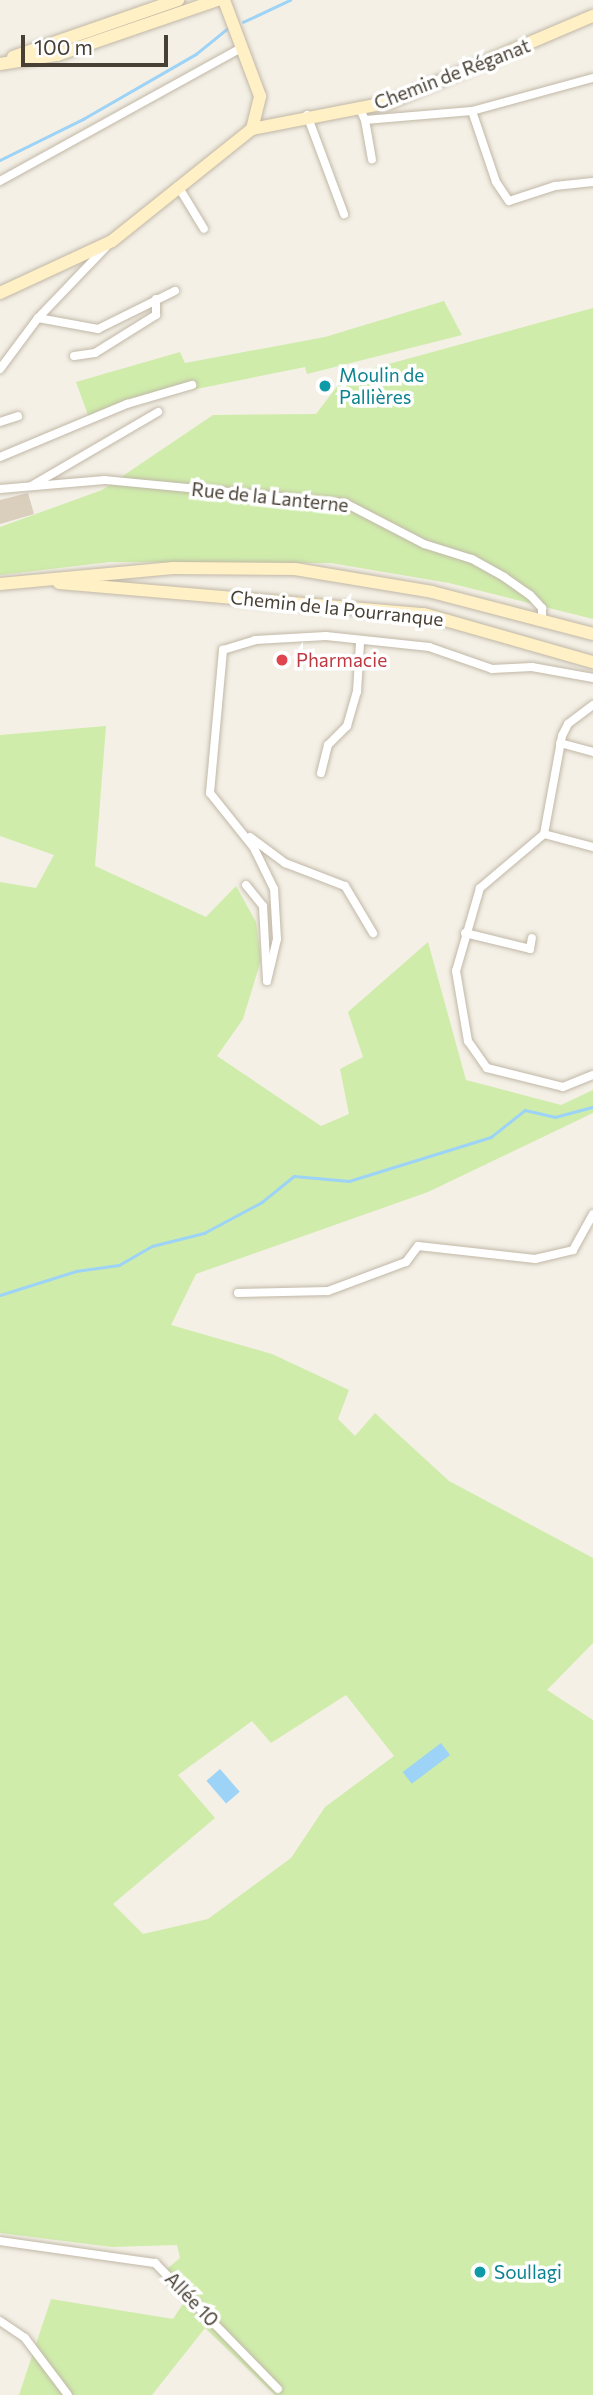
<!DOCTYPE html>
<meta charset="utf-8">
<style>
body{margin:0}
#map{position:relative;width:593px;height:2395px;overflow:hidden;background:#f4f0e6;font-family:Commissioner,sans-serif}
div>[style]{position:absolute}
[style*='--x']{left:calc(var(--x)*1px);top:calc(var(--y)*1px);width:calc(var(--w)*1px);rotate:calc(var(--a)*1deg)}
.green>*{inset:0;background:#cfecab}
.water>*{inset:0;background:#9cd3f7;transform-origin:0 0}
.stream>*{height:2.5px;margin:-1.25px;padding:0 1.25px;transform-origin:1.25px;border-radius:1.25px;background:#9cd3f7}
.building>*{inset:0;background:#dacebd}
.roads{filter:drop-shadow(0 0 2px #c1b8a7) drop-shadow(0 0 2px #c1b8a7)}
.street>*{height:8px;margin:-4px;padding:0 4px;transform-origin:4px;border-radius:4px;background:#fff}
.secondary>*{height:12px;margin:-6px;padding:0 6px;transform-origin:6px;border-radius:6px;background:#fff0c5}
.dots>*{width:19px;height:19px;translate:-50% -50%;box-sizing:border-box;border:4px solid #fff;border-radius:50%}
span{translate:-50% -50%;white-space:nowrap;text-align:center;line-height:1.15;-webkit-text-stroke:7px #fff;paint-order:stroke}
.street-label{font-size:19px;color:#484034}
.culture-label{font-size:19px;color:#0d838f}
.left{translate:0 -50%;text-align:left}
.health-label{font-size:19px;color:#be3a42}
.scale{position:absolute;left:21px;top:35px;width:147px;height:32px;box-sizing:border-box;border:4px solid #484034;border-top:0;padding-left:9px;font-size:21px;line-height:24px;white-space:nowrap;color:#484034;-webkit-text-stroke:5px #fff;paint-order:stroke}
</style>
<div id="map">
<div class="green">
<i style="clip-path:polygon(444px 301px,462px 335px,307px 374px,305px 367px,137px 401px,134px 397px,89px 418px,76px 382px,180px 352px,185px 363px,325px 337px)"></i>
<i style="clip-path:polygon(593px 308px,593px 619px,449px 583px,331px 563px,110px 562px,0 575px,0 527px,102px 490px,213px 415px,316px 414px,345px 376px)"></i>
<i style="clip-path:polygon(evenodd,106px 726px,95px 866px,206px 917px,236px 886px,256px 922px,261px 960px,243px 1019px,217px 1056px,321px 1126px,349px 1114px,340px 1069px,363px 1057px,348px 1012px,428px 942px,466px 1080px,561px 1105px,593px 1090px,593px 1113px,428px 1192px,196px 1274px,171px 1325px,272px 1354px,349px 1390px,338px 1419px,355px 1436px,375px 1413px,449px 1481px,593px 1558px,593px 1643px,547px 1690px,593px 1720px,593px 2395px,275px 2395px,205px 2328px,152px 2395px,19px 2395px,51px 2299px,173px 2319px,184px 2302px,161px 2274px,180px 2258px,177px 2245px,112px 2247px,0 2233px,0 882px,36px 888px,54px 855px,0 836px,0 735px,106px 726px,346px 1695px,394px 1756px,325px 1807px,291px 1858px,208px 1919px,143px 1934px,113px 1904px,215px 1818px,178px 1775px,252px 1721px,271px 1743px,346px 1695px)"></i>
</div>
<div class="water">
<i style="left:441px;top:1743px;width:15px;height:48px;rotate:53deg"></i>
<i style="left:220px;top:1769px;width:30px;height:18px;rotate:49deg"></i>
</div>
<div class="stream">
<i style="--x:243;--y:22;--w:52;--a:-25.1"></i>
<i style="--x:0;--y:160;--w:93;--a:-26.3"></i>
<i style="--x:83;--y:119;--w:130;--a:-29.9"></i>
<i style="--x:196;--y:54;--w:40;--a:-39"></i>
<i style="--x:0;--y:1295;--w:80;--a:-17.5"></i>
<i style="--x:76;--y:1271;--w:43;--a:-7.9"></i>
<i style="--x:119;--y:1265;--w:38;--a:-30"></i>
<i style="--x:152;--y:1246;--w:54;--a:-14"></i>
<i style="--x:204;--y:1233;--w:66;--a:-28.1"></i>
<i style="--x:262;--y:1202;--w:41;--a:-39.1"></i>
<i style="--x:294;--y:1176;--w:55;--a:5.2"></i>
<i style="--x:349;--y:1181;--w:149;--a:-17.2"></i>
<i style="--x:491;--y:1137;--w:43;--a:-38.5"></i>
<i style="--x:525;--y:1110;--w:31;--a:13"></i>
<i style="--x:555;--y:1117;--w:39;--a:-15"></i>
</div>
<div class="building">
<i style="clip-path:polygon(28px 493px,34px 514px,0 524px,0 500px)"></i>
</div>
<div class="roads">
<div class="street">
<i style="--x:360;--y:109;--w:12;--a:66"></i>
<i style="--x:365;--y:120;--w:107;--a:-4.8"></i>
<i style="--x:472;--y:111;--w:125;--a:-15.3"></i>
<i style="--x:472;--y:111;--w:75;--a:71.3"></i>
<i style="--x:496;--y:182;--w:23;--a:56"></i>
<i style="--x:509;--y:201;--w:48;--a:-18.1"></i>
<i style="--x:555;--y:186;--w:38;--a:-6"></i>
<i style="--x:307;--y:115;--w:106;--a:69.5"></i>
<i style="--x:365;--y:120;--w:40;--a:80"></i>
<i style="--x:0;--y:181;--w:277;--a:-28.9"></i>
<i style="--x:178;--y:186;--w:50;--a:58.8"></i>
<i style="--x:38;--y:318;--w:61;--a:10.4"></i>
<i style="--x:98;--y:329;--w:86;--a:-26.3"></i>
<i style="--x:74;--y:356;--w:21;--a:-8"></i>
<i style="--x:95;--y:353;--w:72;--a:-31.9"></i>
<i style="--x:156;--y:315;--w:16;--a:-90"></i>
<i style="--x:0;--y:369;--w:64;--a:-53.3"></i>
<i style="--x:38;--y:318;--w:98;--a:-46.2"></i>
<i style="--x:0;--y:422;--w:19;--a:-18"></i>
<i style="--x:0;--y:457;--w:138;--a:-22.7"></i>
<i style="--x:127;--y:404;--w:68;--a:-16.3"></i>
<i style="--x:33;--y:485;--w:145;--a:-30.3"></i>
<i style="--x:0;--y:489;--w:105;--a:-4.9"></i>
<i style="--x:105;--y:480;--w:241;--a:5.5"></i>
<i style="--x:345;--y:503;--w:89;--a:27.4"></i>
<i style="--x:424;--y:544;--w:50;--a:17.4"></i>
<i style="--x:472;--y:559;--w:37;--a:29"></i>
<i style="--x:504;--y:577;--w:32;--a:35"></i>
<i style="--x:530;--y:595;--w:18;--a:47"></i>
<i style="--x:542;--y:608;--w:12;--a:90"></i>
<i style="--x:593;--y:705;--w:31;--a:143"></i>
<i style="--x:568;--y:724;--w:13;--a:117"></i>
<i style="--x:562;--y:736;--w:100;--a:100.4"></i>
<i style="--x:544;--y:834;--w:84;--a:139.8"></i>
<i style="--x:480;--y:888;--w:86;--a:106.1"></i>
<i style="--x:456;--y:971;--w:71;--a:80.3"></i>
<i style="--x:468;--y:1041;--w:33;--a:55"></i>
<i style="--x:487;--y:1068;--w:78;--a:14"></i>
<i style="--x:563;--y:1087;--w:32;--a:-22"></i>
<i style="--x:560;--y:743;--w:34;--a:15"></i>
<i style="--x:321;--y:773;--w:29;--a:-76"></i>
<i style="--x:328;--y:745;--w:27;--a:-45"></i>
<i style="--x:347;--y:726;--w:35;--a:-74"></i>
<i style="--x:357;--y:692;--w:49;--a:-86.5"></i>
<i style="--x:544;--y:834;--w:51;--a:14.9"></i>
<i style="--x:250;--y:837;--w:44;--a:36.6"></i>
<i style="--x:285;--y:863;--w:64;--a:21"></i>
<i style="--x:345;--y:886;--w:55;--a:59.2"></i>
<i style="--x:246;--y:885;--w:27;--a:51"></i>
<i style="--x:263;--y:906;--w:75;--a:86.9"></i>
<i style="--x:465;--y:933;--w:67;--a:13.8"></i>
<i style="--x:530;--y:949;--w:11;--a:-80"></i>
<i style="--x:267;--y:981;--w:43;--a:-76.6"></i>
<i style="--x:277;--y:939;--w:50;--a:-93.4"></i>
<i style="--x:274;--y:889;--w:46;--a:-116"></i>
<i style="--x:254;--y:848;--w:70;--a:-128.7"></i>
<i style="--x:210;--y:793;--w:144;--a:-84.8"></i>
<i style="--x:223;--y:650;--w:34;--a:-17"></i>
<i style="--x:255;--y:640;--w:71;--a:-3.2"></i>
<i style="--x:326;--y:636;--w:104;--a:6.1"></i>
<i style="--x:429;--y:647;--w:67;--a:19.2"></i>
<i style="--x:492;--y:669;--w:40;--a:-2.9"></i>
<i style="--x:532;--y:667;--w:62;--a:10.2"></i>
<i style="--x:238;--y:1293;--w:90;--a:-1.3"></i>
<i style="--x:328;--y:1291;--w:83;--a:-20.4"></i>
<i style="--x:406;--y:1262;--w:20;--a:-53"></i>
<i style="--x:418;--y:1246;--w:118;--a:6.3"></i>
<i style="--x:535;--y:1259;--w:39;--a:-13"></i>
<i style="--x:573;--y:1250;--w:41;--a:-60.9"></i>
<i style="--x:0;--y:2241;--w:157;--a:8.1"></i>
<i style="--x:155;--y:2263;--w:176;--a:45.7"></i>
<i style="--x:0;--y:2321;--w:30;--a:34"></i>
<i style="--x:25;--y:2338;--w:71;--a:53"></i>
</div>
<div class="secondary">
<i style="--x:13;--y:57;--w:175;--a:-19.1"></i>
<i style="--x:0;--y:64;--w:58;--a:-9"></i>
<i style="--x:57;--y:55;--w:170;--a:-18.9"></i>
<i style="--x:252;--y:129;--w:142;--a:-11"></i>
<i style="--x:391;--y:102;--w:220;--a:-23.1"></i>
<i style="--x:0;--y:293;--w:123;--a:-24.9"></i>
<i style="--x:112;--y:241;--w:179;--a:-38.7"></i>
<i style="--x:252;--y:129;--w:34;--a:-76"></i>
<i style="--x:260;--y:96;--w:103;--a:-110.6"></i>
<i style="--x:59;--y:583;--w:366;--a:4.9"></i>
<i style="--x:424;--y:614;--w:176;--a:15.9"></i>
<i style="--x:0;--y:584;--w:174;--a:-5.3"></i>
<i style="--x:173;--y:568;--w:122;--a:0.5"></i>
<i style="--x:295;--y:569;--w:139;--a:9.5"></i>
<i style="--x:432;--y:592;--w:166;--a:14.6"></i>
</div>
</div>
<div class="dots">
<i style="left:325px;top:386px;background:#0f9aa8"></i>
<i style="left:282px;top:660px;background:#e0444e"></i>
<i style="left:480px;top:2272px;background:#0f9aa8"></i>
</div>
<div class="street-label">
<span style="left:452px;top:74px;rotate:-21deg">Chemin de Réganat</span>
<span style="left:270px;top:497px;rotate:6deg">Rue de la Lanterne</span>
<span style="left:337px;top:608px;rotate:6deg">Chemin de la Pourranque</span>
<span style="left:192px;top:2299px;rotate:46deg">Allée 10</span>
</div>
<div class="culture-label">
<span class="left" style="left:339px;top:386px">Moulin de<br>Pallières</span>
<span class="left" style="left:494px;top:2272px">Soullagi</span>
</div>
<div class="health-label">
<span class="left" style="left:296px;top:660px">Pharmacie</span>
</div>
<div class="scale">100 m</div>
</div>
